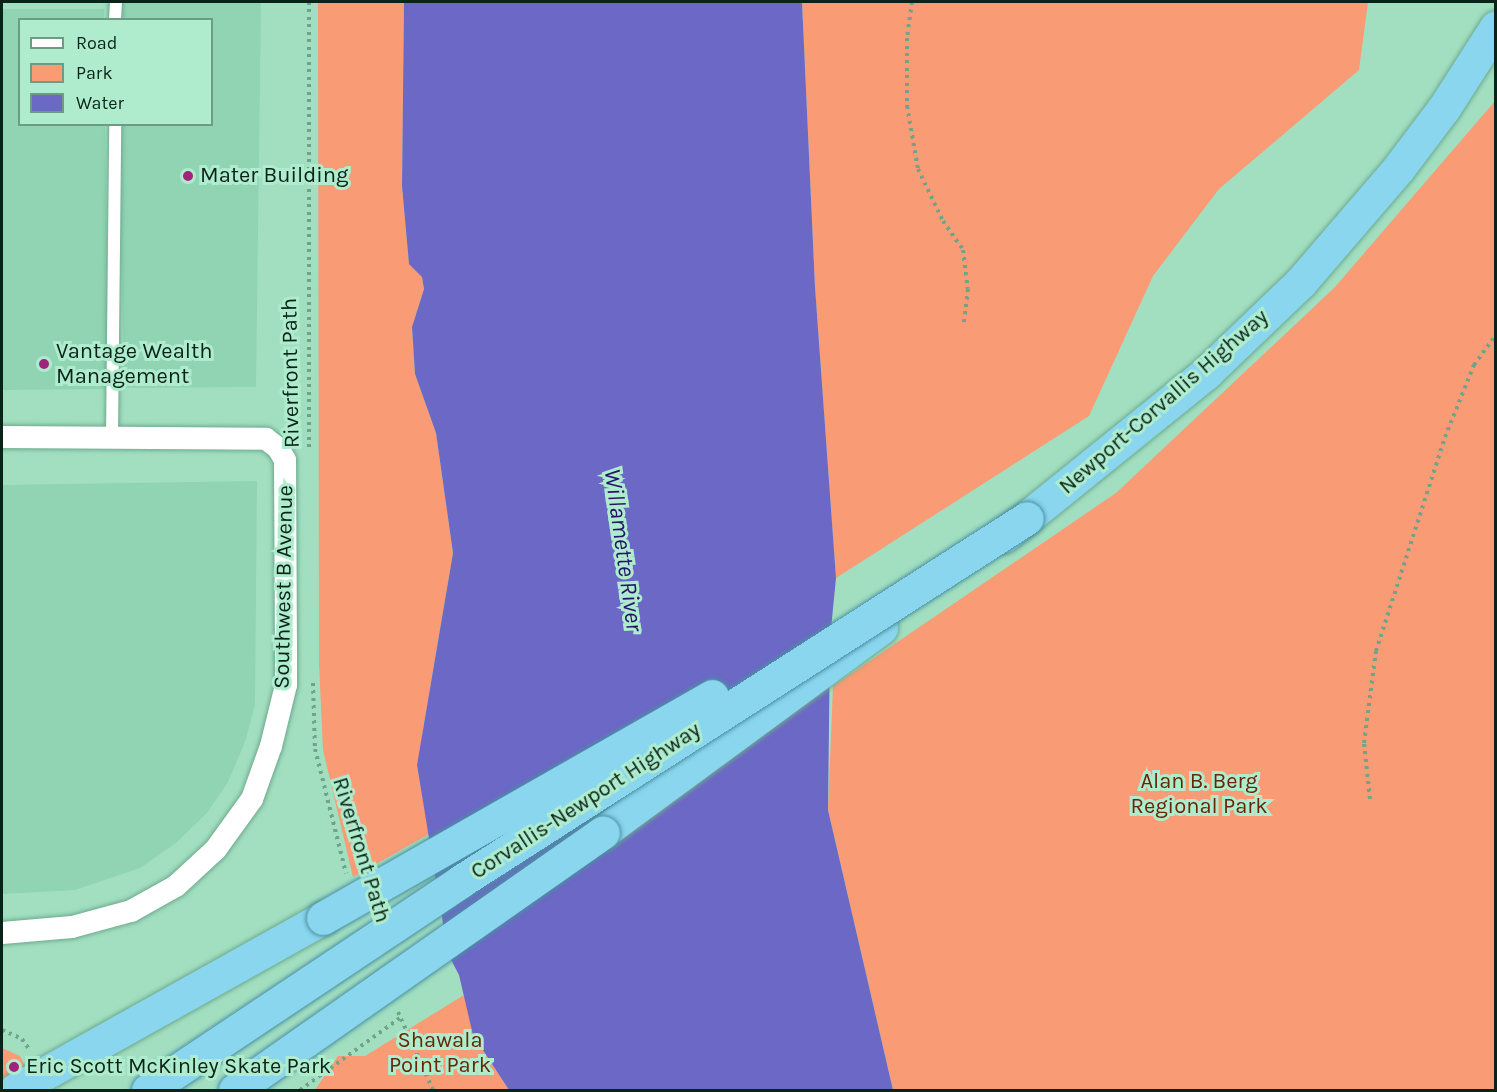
<!DOCTYPE html>
<style>
body{margin:0}
#map{position:relative;width:1497px;height:1092px;overflow:hidden;background:#a2dfc1;font-family:Karla,sans-serif}
div>[style]{position:absolute}
[style*='--x']{left:calc(var(--x)*1px);top:calc(var(--y)*1px);width:calc(var(--w)*1px);rotate:calc(var(--a)*1deg)}
.built>*{inset:0;background:#90d4b3}
.green>*{inset:0;background:#f99b75}
.water>*{inset:0;background:#6c68c6}
.path>*{height:4px;margin-top:-2px;transform-origin:0;background:repeating-linear-gradient(90deg,#71a28a 0 3px,transparent 0 7.5px)}
.roads{filter:drop-shadow(0 0 2px #6ea98d) drop-shadow(0 0 2px #6ea98d)}
.service>*{height:12px;margin:-6px;padding:0 6px;transform-origin:6px;border-radius:6px;background:#fff}
.minor>*{height:22px;margin:-11px;padding:0 11px;transform-origin:11px;border-radius:11px;background:#fff}
.trunk>*{height:33px;margin:-16.5px;padding:0 16.5px;transform-origin:16.5px;border-radius:16.5px;background:#8ad6ef}
.bridges{filter:drop-shadow(0 0 2px #4a90a1) drop-shadow(0 0 2px #4a90a1)}
.trunk-bridge>*{height:33px;margin:-16.5px;padding:0 16.5px;transform-origin:16.5px;border-radius:16.5px;background:#8ad6ef}
.dots>*{width:16px;height:16px;translate:-50% -50%;box-sizing:border-box;border:3px solid #afecce;border-radius:50%}
span{translate:-50% -50%;white-space:nowrap;text-align:center;line-height:1.15;-webkit-text-stroke:6px #afecce;paint-order:stroke}
.poi-label{font-size:22px;color:#0a2318}
.left{translate:0 -50%;text-align:left}
.street-label{font-size:22px;color:#0a2318}
.park-label{font-size:22px;color:#672605}
.water-label{font-size:24px;color:#251368;font-style:italic}
.frame{position:absolute;inset:0;border:3px solid #0a2318;pointer-events:none}
.legend{position:absolute;left:18px;top:18px;width:195px;height:108px;box-sizing:border-box;background:#afecce;border:2px solid #6d9c85;margin:0;padding:8px 10px;list-style:none;font-size:18px;color:#0a2318}
.legend li{display:flex;align-items:center;gap:12px;height:30px}
.legend b{width:30px;border:2px solid #6d9c85}
</style>
<div id="map">
<div class="built">
<i style="clip-path:polygon(261px 2px,256px 387px,124px 388px,119px 125px,212px 124px,212px 20px,117px 19px,117px 3px)"></i>
<i style="clip-path:polygon(2px 9px,104px 9px,104px 19px,20px 20px,20px 124px,105px 125px,109px 389px,2px 390px)"></i>
<i style="clip-path:polygon(257px 481px,255px 705px,245px 742px,228px 782px,207px 813px,176px 843px,140px 868px,75px 890px,2px 894px,2px 485px)"></i>
</div>
<div class="green">
<i style="clip-path:polygon(318px 2px,404px 2px,402px 186px,409px 263px,422px 277px,424px 289px,412px 327px,415px 374px,436px 433px,453px 553px,417px 765px,429px 834px,353px 877px,323px 750px,319px 664px)"></i>
<i style="clip-path:polygon(802px 2px,1368px 2px,1359px 70px,1219px 189px,1153px 276px,1089px 416px,836px 578px,815px 287px)"></i>
<i style="clip-path:polygon(1495px 101px,1495px 1090px,893px 1090px,828px 810px,833px 686px,1116px 493px,1335px 287px)"></i>
<i style="clip-path:polygon(464px 995px,485px 1054px,509px 1090px,315px 1090px,338px 1056px,365px 1056px)"></i>
<i style="clip-path:polygon(2px 1048px,20px 1056px,27px 1070px,2px 1090px)"></i>
</div>
<div class="water">
<i style="clip-path:polygon(404px 2px,802px 2px,815px 287px,836px 578px,830px 639px,828px 810px,893px 1090px,509px 1090px,473px 1035px,459px 975px,448px 954px,417px 765px,453px 553px,436px 433px,415px 374px,412px 327px,424px 289px,422px 277px,409px 264px,402px 186px)"></i>
</div>
<div class="path">
<i style="--x:309;--y:2;--w:449;--a:90"></i>
<i style="--x:912;--y:2;--w:36;--a:98"></i>
<i style="--x:907;--y:38;--w:68;--a:90"></i>
<i style="--x:907;--y:106;--w:64;--a:80.1"></i>
<i style="--x:918;--y:169;--w:58;--a:64.3"></i>
<i style="--x:943;--y:221;--w:35;--a:55"></i>
<i style="--x:963;--y:250;--w:39;--a:83"></i>
<i style="--x:968;--y:289;--w:35;--a:97"></i>
<i style="--x:313;--y:683;--w:66;--a:88.3"></i>
<i style="--x:315;--y:749;--w:128;--a:76"></i>
<i style="--x:1370;--y:799;--w:56;--a:-96.1"></i>
<i style="--x:1364;--y:743;--w:93;--a:-82.6"></i>
<i style="--x:1376;--y:651;--w:225;--a:-72.1"></i>
<i style="--x:1445;--y:437;--w:78;--a:-68.1"></i>
<i style="--x:1474;--y:365;--w:37;--a:-54"></i>
<i style="--x:398;--y:1012;--w:85;--a:65.8"></i>
<i style="--x:2;--y:1030;--w:22;--a:24"></i>
<i style="--x:22;--y:1039;--w:12;--a:55"></i>
<i style="--x:300;--y:1090;--w:123;--a:-35.8"></i>
</div>
<div class="roads">
<div class="service">
<i style="--x:115;--y:20;--w:18;--a:-87"></i>
<i style="--x:112;--y:436;--w:312;--a:-89.4"></i>
</div>
<div class="minor">
<i style="--x:2;--y:437;--w:264;--a:0.4"></i>
<i style="--x:266;--y:439;--w:15;--a:37"></i>
<i style="--x:278;--y:448;--w:14;--a:60"></i>
<i style="--x:285;--y:460;--w:206;--a:89.7"></i>
<i style="--x:286;--y:666;--w:19;--a:90"></i>
<i style="--x:286;--y:685;--w:63;--a:103.8"></i>
<i style="--x:271;--y:746;--w:56;--a:109.7"></i>
<i style="--x:252;--y:799;--w:62;--a:125.8"></i>
<i style="--x:216;--y:849;--w:54;--a:137.2"></i>
<i style="--x:176;--y:886;--w:51;--a:150.9"></i>
<i style="--x:131;--y:911;--w:61;--a:164.8"></i>
<i style="--x:72;--y:927;--w:70;--a:175.1"></i>
</div>
<div class="trunk">
<i style="--x:1004;--y:536;--w:260;--a:-38.9"></i>
<i style="--x:1206;--y:373;--w:130;--a:-43.8"></i>
<i style="--x:1300;--y:283;--w:150;--a:-49.3"></i>
<i style="--x:1398;--y:169;--w:76;--a:-53"></i>
<i style="--x:1444;--y:108;--w:96;--a:-57.3"></i>
<i style="--x:603;--y:832;--w:345;--a:-36.3"></i>
<i style="--x:15;--y:1090;--w:353;--a:-29.2"></i>
</div>
</div>
<div class="bridges">
<div class="trunk-bridge">
<i style="--x:323;--y:918;--w:448;--a:-29.7"></i>
<i style="--x:148;--y:1090;--w:376;--a:-33.7"></i>
<i style="--x:461;--y:881;--w:672;--a:-32.67"></i>
<i style="--x:235;--y:1090;--w:449;--a:-35"></i>
</div>
</div>
<div class="dots">
<i style="left:188px;top:176px;background:#9f247a"></i>
<i style="left:44px;top:364px;background:#9f247a"></i>
<i style="left:14px;top:1067px;background:#9f247a"></i>
</div>
<div class="poi-label">
<span class="left" style="left:200px;top:176px">Mater Building</span>
<span class="left" style="left:56px;top:364px">Vantage Wealth<br>Management</span>
<span class="left" style="left:26px;top:1067px">Eric Scott McKinley Skate Park</span>
</div>
<div class="street-label">
<span style="left:291px;top:373px;rotate:-91deg">Riverfront Path</span>
<span style="left:1164px;top:402px;rotate:-41deg">Newport-Corvallis Highway</span>
<span style="left:284px;top:587px;rotate:-89deg">Southwest B Avenue</span>
<span style="left:586px;top:801px;rotate:-33deg">Corvallis-Newport Highway</span>
<span style="left:361px;top:850px;rotate:73deg">Riverfront Path</span>
</div>
<div class="park-label">
<span style="left:1199px;top:794px">Alan B. Berg<br>Regional Park</span>
<span style="left:440px;top:1053px">Shawala<br>Point Park</span>
</div>
<div class="water-label">
<span style="left:623px;top:550px;rotate:82deg">Willamette River</span>
</div>
<div class="frame"></div>
<ul class="legend">
<li><b style="height:8px;background:#fff"></b>Road</li>
<li><b style="height:16px;background:#f99b75"></b>Park</li>
<li><b style="height:16px;background:#6c68c6"></b>Water</li>
</ul>
</div>
